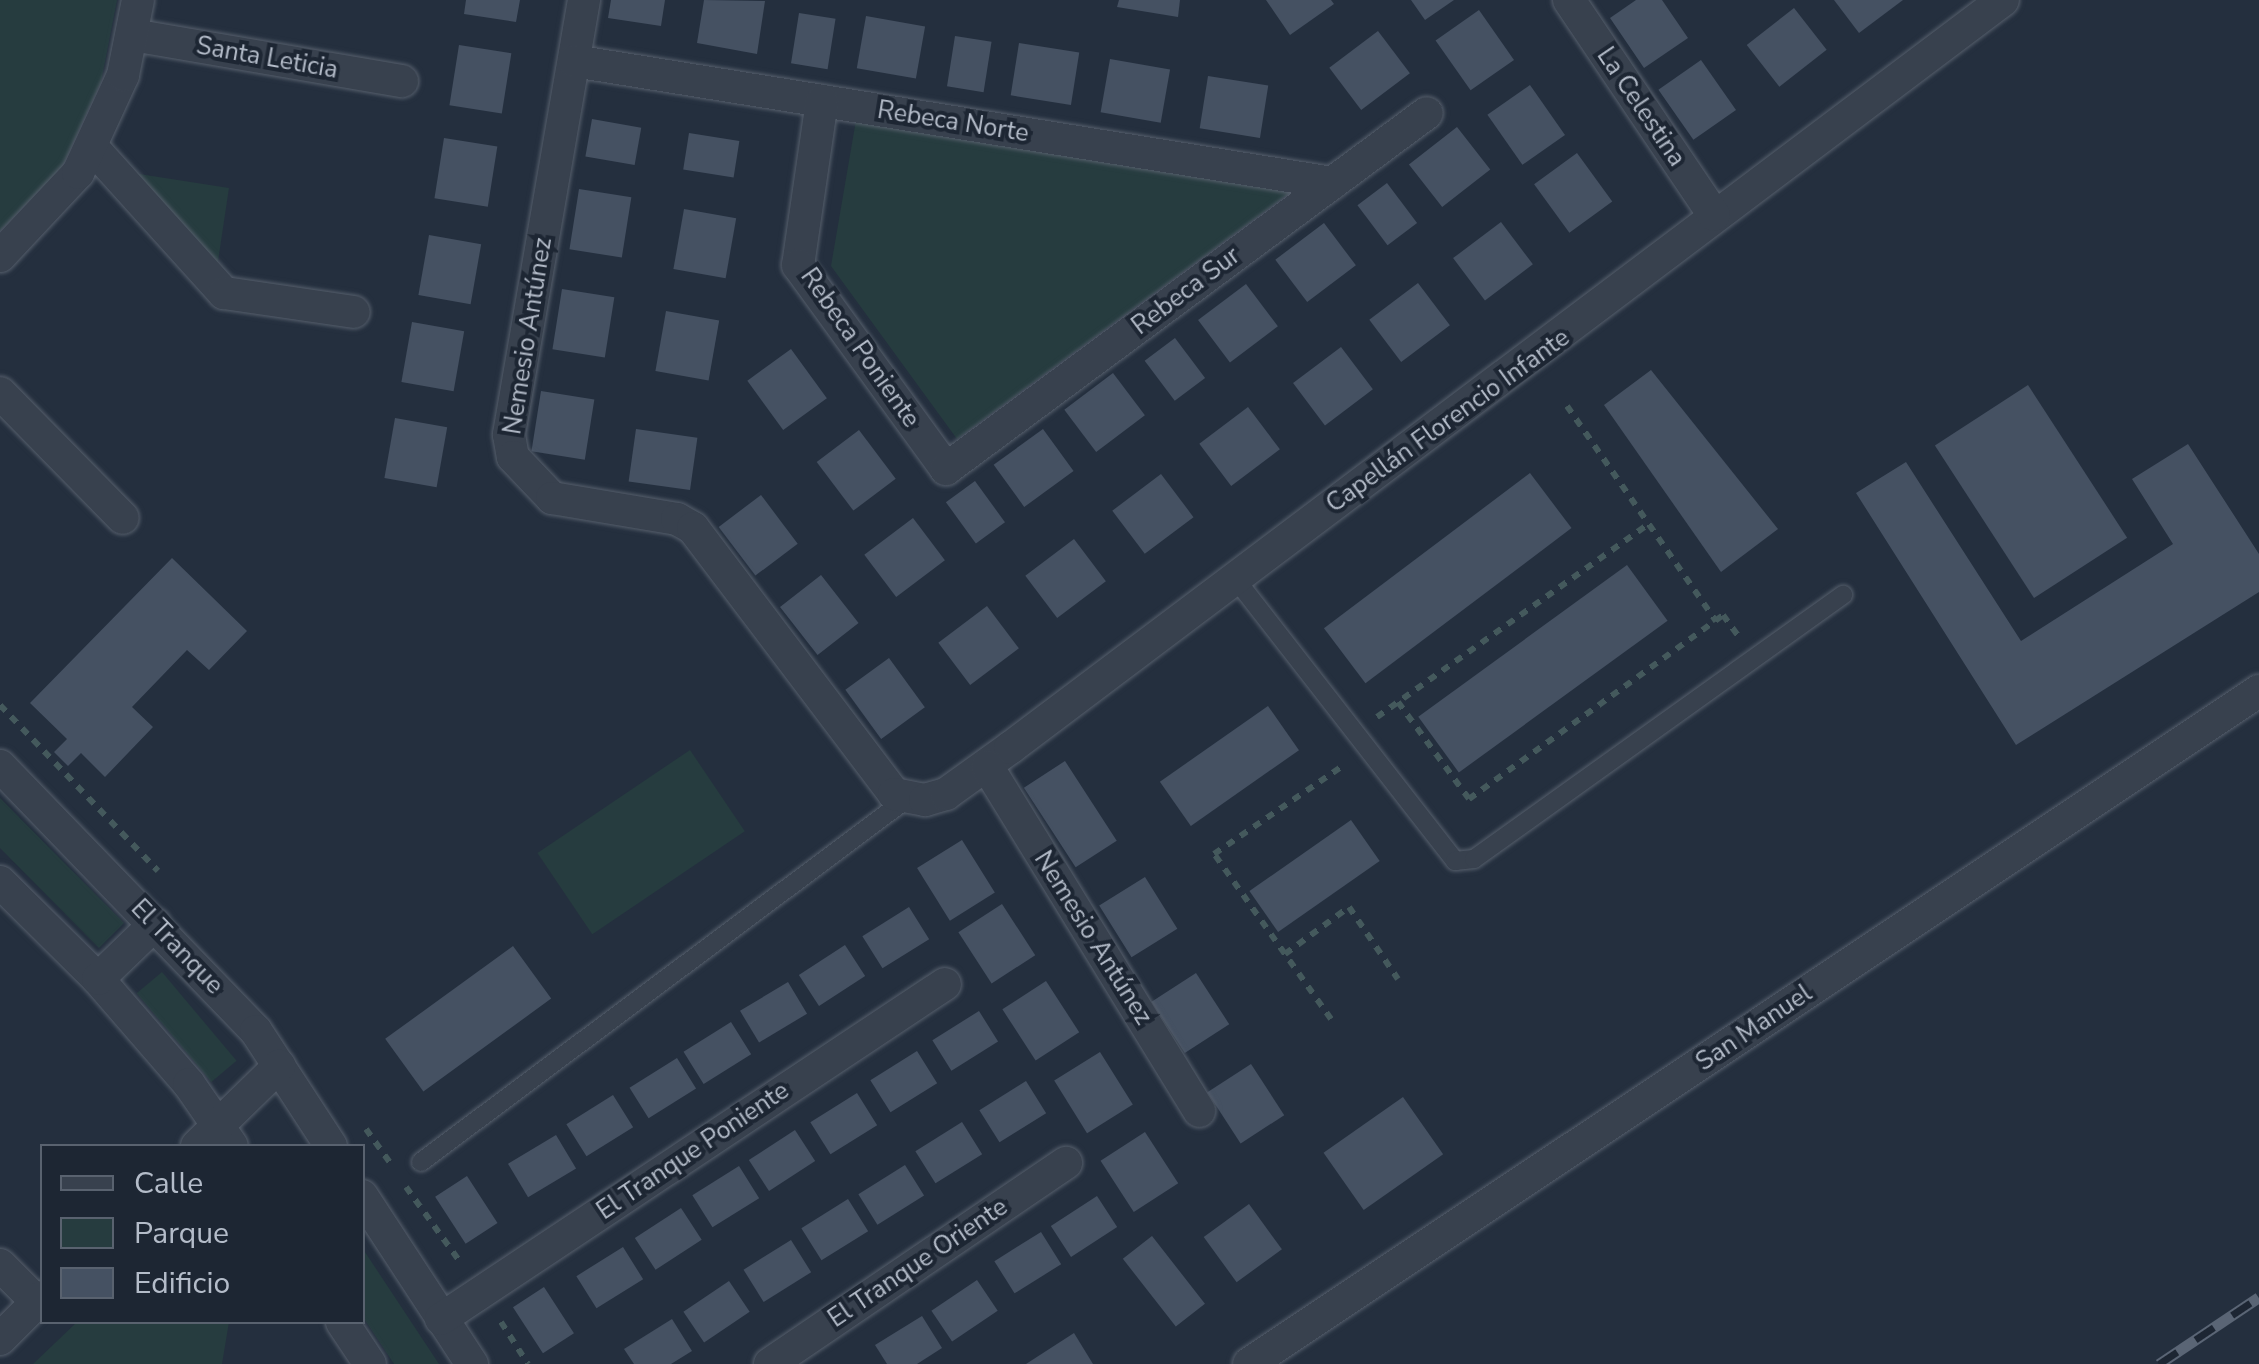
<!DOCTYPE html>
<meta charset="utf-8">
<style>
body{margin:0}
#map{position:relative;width:2259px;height:1364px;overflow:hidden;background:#242f3e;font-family:"Nunito Sans",sans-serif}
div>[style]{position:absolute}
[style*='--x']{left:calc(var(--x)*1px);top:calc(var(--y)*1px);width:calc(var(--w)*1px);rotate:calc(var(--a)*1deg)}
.green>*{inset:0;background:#263c3f;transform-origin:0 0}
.building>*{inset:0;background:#455162;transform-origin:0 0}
.path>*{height:6px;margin-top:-3px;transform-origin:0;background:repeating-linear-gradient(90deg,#44595c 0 8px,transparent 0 16px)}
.roads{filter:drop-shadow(0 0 2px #565f6c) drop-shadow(0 0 2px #565f6c)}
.lane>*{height:18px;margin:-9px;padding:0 9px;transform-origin:9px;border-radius:9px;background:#38414e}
.street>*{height:32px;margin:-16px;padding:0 16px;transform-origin:16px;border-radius:16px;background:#38414e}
.rail>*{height:11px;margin-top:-5.5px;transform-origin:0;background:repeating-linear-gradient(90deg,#1d2633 0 22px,#5a6575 0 44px);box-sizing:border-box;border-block:2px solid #5a6575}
span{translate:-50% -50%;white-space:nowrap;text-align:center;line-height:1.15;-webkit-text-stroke:8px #1d2633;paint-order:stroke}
.street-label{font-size:25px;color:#b4bcc9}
.legend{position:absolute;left:40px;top:1144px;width:325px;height:180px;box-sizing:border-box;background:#1d2633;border:2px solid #59626f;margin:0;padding:12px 18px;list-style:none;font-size:30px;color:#b4bcc9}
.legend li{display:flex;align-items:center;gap:20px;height:50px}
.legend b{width:50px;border:2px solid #59626f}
</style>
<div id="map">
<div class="green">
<i style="clip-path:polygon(0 0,117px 0,101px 82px,62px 167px,0 231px)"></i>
<i style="clip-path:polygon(856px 120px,1291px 192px,957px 439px,831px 266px)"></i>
<i style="clip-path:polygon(133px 173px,229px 188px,217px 268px)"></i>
<i style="left:690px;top:750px;width:98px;height:184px;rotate:56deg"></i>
<i style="clip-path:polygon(0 798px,124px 923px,99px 948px,0 848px)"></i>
<i style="left:162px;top:972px;width:116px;height:33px;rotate:50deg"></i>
<i style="clip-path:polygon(363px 1249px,439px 1364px,394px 1364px,363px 1317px)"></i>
<i style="clip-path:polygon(77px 1322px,229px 1322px,222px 1364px,33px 1364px)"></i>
</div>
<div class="building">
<i style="clip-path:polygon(466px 0,520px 0,516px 22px,464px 14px)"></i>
<i style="clip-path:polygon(611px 0,665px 0,661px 26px,608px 18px)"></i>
<i style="clip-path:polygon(704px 0,765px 1px,757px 54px,697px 43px)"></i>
<i style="clip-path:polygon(1119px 0,1180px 0,1178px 17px,1117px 7px)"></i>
<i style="clip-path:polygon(1266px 0,1331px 0,1334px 4px,1290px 35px)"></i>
<i style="clip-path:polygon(1411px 0,1454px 0,1425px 20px)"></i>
<i style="clip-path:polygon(1636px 0,1662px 0,1688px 38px,1644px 68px,1610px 18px)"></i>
<i style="clip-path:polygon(1834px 0,1903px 0,1859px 33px)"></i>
<i style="left:1794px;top:8px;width:53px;height:60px;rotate:52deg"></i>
<i style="left:1479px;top:10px;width:61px;height:53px;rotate:55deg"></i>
<i style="left:799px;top:13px;width:37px;height:51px;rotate:9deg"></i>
<i style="left:866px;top:16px;width:60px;height:53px;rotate:10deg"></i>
<i style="left:1378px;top:31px;width:53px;height:61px;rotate:53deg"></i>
<i style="left:955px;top:36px;width:37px;height:51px;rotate:9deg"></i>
<i style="left:1019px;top:43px;width:61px;height:53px;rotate:9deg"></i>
<i style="left:459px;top:45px;width:53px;height:61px;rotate:9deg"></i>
<i style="left:1110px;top:59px;width:61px;height:54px;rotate:10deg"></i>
<i style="left:1701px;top:60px;width:61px;height:52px;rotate:55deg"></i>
<i style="left:1208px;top:76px;width:61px;height:53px;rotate:9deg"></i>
<i style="left:1530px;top:85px;width:61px;height:52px;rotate:55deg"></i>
<i style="left:592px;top:119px;width:50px;height:38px;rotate:10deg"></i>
<i style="left:1457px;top:127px;width:54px;height:61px;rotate:52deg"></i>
<i style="left:689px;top:133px;width:51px;height:37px;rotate:9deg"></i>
<i style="left:444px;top:138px;width:54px;height:61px;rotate:9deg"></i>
<i style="left:1577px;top:153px;width:60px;height:53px;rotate:54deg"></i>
<i style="left:1387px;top:183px;width:50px;height:37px;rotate:53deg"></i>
<i style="left:579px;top:189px;width:53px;height:61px;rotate:9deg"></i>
<i style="left:684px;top:209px;width:53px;height:61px;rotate:10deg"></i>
<i style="left:1501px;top:222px;width:53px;height:60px;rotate:53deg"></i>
<i style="left:1324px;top:223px;width:53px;height:61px;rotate:53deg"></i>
<i style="left:429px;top:235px;width:53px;height:61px;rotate:10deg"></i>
<i style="left:1418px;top:283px;width:53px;height:61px;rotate:53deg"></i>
<i style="left:1246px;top:284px;width:53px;height:60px;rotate:53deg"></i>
<i style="left:562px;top:289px;width:53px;height:61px;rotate:9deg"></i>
<i style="left:666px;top:311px;width:54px;height:61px;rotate:10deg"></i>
<i style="left:412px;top:322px;width:53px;height:61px;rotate:10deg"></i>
<i style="left:1175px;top:338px;width:50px;height:38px;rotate:53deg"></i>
<i style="left:1341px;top:347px;width:53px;height:60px;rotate:53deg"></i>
<i style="left:791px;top:349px;width:61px;height:54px;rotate:54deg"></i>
<i style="clip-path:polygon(1651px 370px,1778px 529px,1721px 572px,1604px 405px)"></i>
<i style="left:1113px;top:373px;width:53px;height:61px;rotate:53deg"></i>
<i style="left:2028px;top:385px;width:182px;height:111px;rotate:57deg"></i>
<i style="left:541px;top:391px;width:54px;height:61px;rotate:9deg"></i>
<i style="left:1248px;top:407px;width:53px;height:61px;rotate:53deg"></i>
<i style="left:395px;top:418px;width:53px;height:61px;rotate:10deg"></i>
<i style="left:636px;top:429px;width:62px;height:53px;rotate:8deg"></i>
<i style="left:1043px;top:429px;width:52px;height:61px;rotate:54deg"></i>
<i style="left:859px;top:430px;width:61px;height:53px;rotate:53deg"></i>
<i style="clip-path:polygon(2188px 444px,2259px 554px,2259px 592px,2016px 745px,1856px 493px,1906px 462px,2021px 641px,2173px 544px,2132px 479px)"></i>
<i style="left:1530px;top:473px;width:69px;height:258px;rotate:53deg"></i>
<i style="left:1161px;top:474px;width:54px;height:61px;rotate:53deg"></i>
<i style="left:975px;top:481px;width:51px;height:36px;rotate:54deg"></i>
<i style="left:761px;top:495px;width:61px;height:53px;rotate:53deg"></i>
<i style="left:913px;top:518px;width:53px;height:61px;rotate:53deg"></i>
<i style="left:1074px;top:539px;width:53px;height:61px;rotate:53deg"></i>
<i style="clip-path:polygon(172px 558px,247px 631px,209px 670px,187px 650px,132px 707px,153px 727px,105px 777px,81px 753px,68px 766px,54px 752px,67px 739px,30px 703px)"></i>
<i style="left:1627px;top:565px;width:69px;height:258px;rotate:54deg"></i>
<i style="left:821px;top:575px;width:61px;height:52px;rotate:52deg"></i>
<i style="left:987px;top:606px;width:53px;height:61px;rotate:53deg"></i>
<i style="left:889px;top:658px;width:61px;height:54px;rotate:54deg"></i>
<i style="left:1268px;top:706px;width:54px;height:132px;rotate:55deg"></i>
<i style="left:1065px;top:761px;width:95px;height:49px;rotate:57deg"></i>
<i style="left:1351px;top:820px;width:50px;height:124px;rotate:55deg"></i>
<i style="left:962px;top:840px;width:62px;height:53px;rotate:58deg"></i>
<i style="left:1145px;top:877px;width:61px;height:54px;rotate:58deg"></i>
<i style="left:1002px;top:904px;width:61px;height:52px;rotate:57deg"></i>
<i style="left:909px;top:907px;width:38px;height:55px;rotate:58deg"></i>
<i style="left:845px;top:945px;width:37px;height:55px;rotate:57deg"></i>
<i style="left:513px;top:946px;width:65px;height:158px;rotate:54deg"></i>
<i style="left:1196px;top:973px;width:61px;height:53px;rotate:57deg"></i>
<i style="left:1046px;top:981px;width:61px;height:52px;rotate:57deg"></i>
<i style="left:788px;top:982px;width:37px;height:56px;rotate:59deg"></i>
<i style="left:979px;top:1011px;width:36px;height:55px;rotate:58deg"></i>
<i style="left:731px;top:1022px;width:38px;height:56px;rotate:58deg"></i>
<i style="left:917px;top:1051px;width:38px;height:55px;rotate:58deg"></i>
<i style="left:1100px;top:1052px;width:62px;height:54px;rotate:58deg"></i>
<i style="left:677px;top:1058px;width:36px;height:56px;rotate:58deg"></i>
<i style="left:1251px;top:1064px;width:61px;height:52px;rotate:57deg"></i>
<i style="left:1026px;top:1081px;width:38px;height:55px;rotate:58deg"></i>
<i style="left:857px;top:1093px;width:38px;height:55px;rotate:58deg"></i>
<i style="left:613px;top:1095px;width:38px;height:55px;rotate:58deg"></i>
<i style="left:1403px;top:1097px;width:70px;height:97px;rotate:55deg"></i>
<i style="left:962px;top:1122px;width:38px;height:55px;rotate:58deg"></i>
<i style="left:795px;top:1130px;width:37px;height:55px;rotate:57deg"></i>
<i style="left:1145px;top:1132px;width:61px;height:53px;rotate:57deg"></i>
<i style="left:556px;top:1135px;width:39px;height:56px;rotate:59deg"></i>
<i style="left:905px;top:1165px;width:36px;height:55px;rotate:58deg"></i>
<i style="left:739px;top:1166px;width:38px;height:55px;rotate:58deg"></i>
<i style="left:467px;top:1176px;width:56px;height:38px;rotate:57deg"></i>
<i style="left:1097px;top:1196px;width:37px;height:55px;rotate:57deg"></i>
<i style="left:848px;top:1199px;width:38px;height:55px;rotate:58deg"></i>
<i style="left:1249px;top:1204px;width:56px;height:56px;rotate:54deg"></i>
<i style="left:681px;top:1208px;width:38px;height:55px;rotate:57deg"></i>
<i style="left:1041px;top:1232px;width:38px;height:55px;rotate:58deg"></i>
<i style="left:1152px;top:1236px;width:86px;height:37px;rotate:52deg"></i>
<i style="left:791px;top:1240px;width:38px;height:56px;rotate:58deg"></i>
<i style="left:623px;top:1247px;width:38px;height:55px;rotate:58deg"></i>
<i style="left:977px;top:1280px;width:37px;height:55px;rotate:56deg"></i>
<i style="left:729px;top:1281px;width:37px;height:55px;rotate:56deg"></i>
<i style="left:544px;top:1287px;width:55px;height:37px;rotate:57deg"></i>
<i style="clip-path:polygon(922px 1316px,942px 1348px,917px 1364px,887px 1364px,875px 1345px)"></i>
<i style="clip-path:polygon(672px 1319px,692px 1351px,671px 1364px,634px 1364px,624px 1349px)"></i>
<i style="clip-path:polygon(1074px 1333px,1093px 1364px,1026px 1364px)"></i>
</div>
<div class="path">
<i style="--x:1567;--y:406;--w:262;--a:55.3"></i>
<i style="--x:1398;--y:702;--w:120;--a:53.8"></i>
<i style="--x:1469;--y:799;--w:314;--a:-35.9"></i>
<i style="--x:1723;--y:615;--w:27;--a:54"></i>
<i style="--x:0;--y:705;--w:229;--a:46.4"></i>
<i style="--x:1377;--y:717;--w:334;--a:-35.4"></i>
<i style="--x:1285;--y:954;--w:79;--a:-36.3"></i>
<i style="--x:1349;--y:907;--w:87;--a:55.8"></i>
<i style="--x:1331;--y:1019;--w:202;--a:-125.3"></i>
<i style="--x:1214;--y:854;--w:158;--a:-34.4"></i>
<i style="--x:366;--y:1129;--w:43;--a:54.5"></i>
<i style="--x:406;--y:1187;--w:92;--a:54.2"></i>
<i style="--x:501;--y:1322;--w:50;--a:57.3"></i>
</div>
<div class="roads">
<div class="lane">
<i style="--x:1234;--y:577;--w:360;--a:52.1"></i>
<i style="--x:1455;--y:861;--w:19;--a:-6"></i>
<i style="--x:1474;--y:859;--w:454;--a:-35.6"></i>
<i style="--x:421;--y:1162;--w:608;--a:-36.78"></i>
</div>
<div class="street">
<i style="--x:584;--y:0;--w:441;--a:99.8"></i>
<i style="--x:509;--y:435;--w:22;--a:80"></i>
<i style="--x:513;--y:457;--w:57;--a:46.4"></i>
<i style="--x:552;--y:498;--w:127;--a:9.5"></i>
<i style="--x:677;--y:519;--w:18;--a:29"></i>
<i style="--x:693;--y:528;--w:333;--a:52.9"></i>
<i style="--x:894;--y:794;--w:32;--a:11"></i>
<i style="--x:925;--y:800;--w:22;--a:-16"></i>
<i style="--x:946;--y:794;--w:79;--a:-35.7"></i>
<i style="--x:1010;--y:748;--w:1243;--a:-36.99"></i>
<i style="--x:1569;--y:0;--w:259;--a:56"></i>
<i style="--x:132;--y:35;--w:274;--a:9.7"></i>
<i style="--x:574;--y:61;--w:768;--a:9.14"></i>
<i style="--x:822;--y:101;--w:166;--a:98.3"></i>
<i style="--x:798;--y:265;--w:252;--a:54"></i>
<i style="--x:946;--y:469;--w:598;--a:-36.51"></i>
<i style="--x:92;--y:147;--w:197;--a:47.9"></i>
<i style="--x:224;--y:293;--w:131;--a:8.3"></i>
<i style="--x:0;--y:256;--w:114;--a:-46.8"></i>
<i style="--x:78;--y:173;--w:108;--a:-65.3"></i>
<i style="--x:123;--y:75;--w:76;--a:-78.7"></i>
<i style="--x:0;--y:393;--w:175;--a:45.5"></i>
<i style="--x:0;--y:766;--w:368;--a:46"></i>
<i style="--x:256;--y:1031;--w:137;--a:56.9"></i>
<i style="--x:987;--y:766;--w:405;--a:58.4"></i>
<i style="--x:0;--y:882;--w:138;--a:44.7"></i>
<i style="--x:98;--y:979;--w:139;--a:49.1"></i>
<i style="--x:189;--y:1084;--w:75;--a:55.3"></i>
<i style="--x:98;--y:979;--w:79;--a:-44"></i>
<i style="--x:197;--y:1146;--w:115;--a:-44.3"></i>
<i style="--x:362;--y:1196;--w:201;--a:56.8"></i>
<i style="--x:0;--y:1265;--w:52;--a:45"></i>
<i style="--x:441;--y:1319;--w:605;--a:-33.61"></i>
<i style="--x:342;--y:1322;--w:50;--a:56.3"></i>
<i style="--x:0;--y:1339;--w:59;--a:-45"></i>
<i style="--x:770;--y:1364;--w:358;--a:-34.2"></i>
<i style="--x:1249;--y:1364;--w:1214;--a:-33.68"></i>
</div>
</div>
<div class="rail">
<i style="--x:2159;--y:1364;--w:120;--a:-33.8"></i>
</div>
<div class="street-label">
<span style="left:267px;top:58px;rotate:10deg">Santa Leticia</span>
<span style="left:1641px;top:107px;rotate:56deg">La Celestina</span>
<span style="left:953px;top:122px;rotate:9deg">Rebeca Norte</span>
<span style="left:1186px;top:291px;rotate:-37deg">Rebeca Sur</span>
<span style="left:528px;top:336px;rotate:-81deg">Nemesio Antúnez</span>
<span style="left:860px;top:348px;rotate:55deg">Rebeca Poniente</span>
<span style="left:1448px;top:421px;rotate:-36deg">Capellán Florencio Infante</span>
<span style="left:1093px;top:938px;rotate:58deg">Nemesio Antúnez</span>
<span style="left:177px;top:947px;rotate:46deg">El Tranque</span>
<span style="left:1754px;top:1028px;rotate:-34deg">San Manuel</span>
<span style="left:693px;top:1151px;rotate:-34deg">El Tranque Poniente</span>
<span style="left:918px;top:1263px;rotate:-34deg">El Tranque Oriente</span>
</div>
<ul class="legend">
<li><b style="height:12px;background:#38414e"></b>Calle</li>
<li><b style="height:28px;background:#263c3f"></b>Parque</li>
<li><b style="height:28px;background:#455162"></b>Edificio</li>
</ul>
</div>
